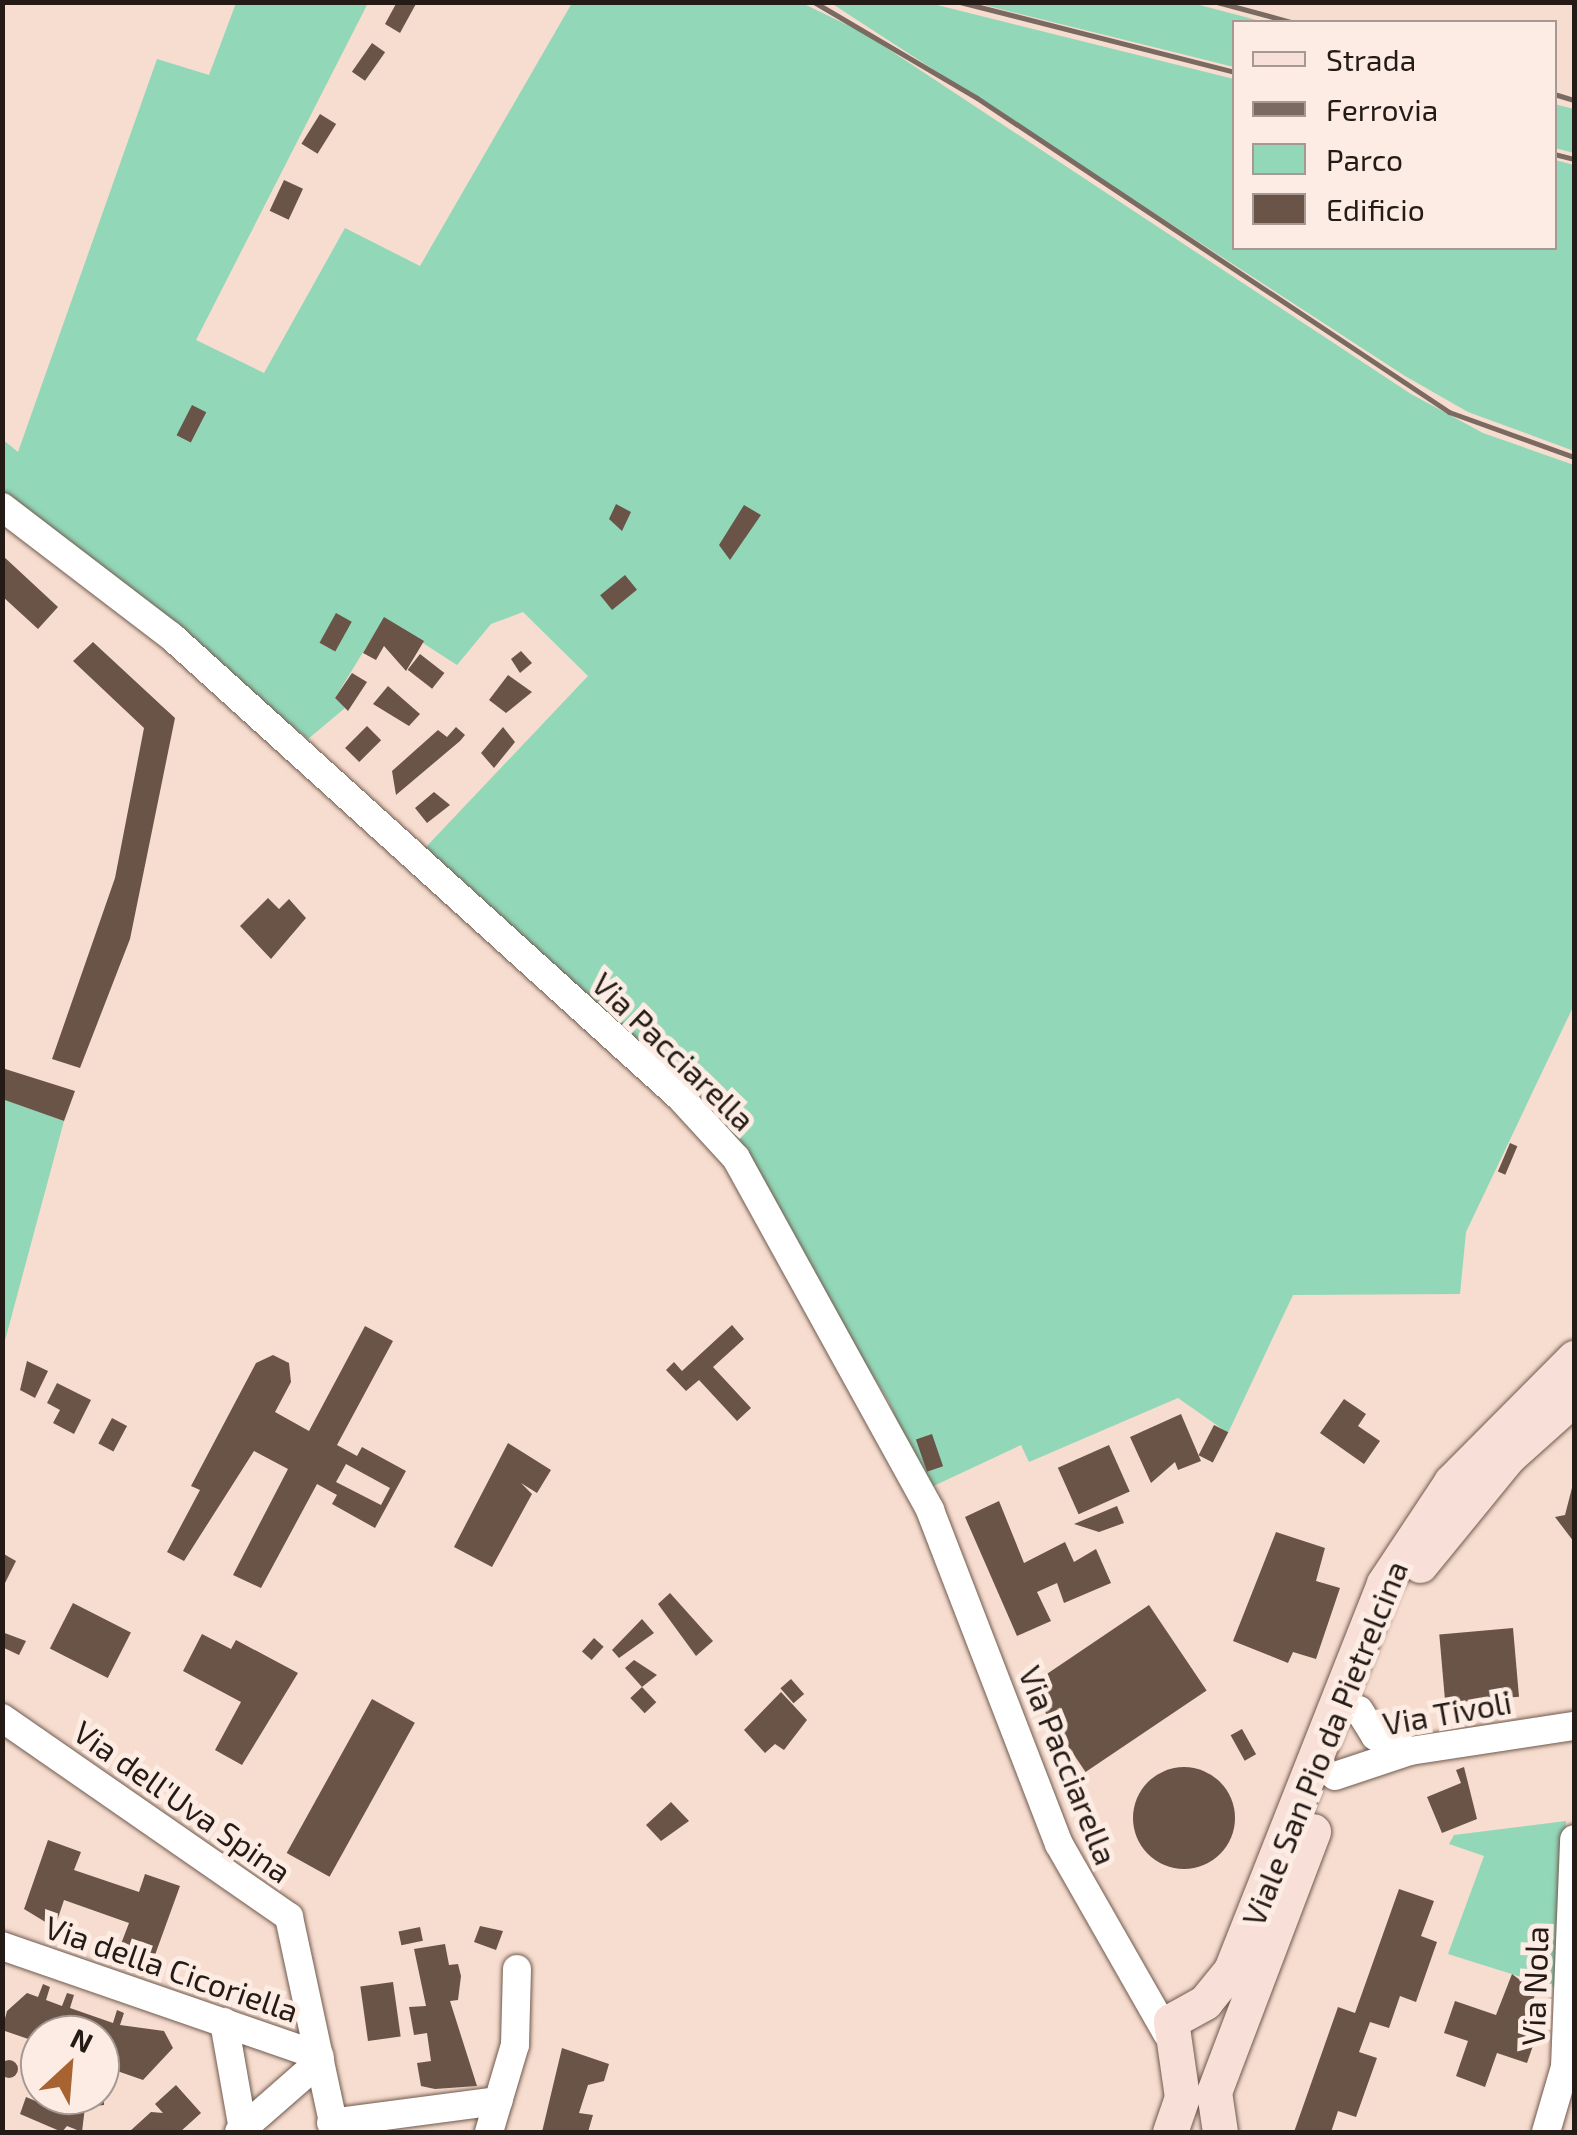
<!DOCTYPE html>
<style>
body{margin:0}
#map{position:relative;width:1577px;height:2135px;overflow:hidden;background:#f7ddcf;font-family:"Exo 2",sans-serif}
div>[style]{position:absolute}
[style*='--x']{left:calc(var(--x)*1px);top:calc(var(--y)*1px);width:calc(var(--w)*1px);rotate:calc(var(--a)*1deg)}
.green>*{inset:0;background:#92d7b8}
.building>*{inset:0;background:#695447;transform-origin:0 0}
.round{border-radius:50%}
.roads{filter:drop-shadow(0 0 2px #6f5a4e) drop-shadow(0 0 2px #6f5a4e)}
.minor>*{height:28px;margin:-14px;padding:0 14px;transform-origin:14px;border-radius:14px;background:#fff}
.major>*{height:35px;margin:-17.5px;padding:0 17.5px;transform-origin:17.5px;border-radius:17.5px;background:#f8dfd7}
.rail>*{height:5px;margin:-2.5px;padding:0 2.5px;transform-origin:2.5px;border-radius:2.5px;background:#7a6a62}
span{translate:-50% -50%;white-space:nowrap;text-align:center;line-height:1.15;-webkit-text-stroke:10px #fcece4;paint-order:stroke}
.street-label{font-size:32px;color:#241b16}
.frame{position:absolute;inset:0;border:5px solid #241b16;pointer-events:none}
.legend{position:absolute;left:1232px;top:20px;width:325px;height:230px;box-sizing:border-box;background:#fcece4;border:2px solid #a69892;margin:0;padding:12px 18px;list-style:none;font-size:30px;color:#241b16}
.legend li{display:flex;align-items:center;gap:20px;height:50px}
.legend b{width:50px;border:2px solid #a69892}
.north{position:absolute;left:20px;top:2015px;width:100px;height:100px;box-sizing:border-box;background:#fcece4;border:2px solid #a69892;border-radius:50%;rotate:26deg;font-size:28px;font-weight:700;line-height:40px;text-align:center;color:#241b16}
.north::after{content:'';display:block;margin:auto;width:35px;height:45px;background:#a76432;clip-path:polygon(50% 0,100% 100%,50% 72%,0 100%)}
</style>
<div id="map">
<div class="green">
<i style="clip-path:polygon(236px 3px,368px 3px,196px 340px,264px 373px,345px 228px,420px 266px,572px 3px,802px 3px,864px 33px,1411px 394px,1483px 433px,1574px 465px,1574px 1005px,1466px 1232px,1460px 1294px,1293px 1295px,1228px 1433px,1178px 1398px,1029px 1462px,1021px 1445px,925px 1490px,889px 1402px,734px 1147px,425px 848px,588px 676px,523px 612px,491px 624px,457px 665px,384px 618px,335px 698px,345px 708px,308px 739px,3px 493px,2px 439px,18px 452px,157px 59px,209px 75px)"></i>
<i style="clip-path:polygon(831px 3px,929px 3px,1234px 79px,1234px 248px,1554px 248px,1555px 160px,1574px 165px,1574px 451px,1468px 412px,1405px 376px)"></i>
<i style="clip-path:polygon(976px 3px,1192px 3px,1264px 22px,1234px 22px,1234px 67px)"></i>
<i style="clip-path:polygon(1554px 104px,1574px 109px,1574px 153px,1555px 148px)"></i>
<i style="clip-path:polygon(3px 1099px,64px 1121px,3px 1348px)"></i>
<i style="clip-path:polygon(1566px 1821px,1560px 1989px,1448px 1954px,1484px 1856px,1449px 1844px,1454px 1835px)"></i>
</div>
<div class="building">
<i style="clip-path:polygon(397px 2px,417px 2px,400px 33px,385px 24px)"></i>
<i style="left:372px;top:43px;width:16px;height:35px;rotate:35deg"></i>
<i style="left:320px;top:114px;width:19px;height:35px;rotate:32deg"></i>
<i style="left:284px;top:180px;width:21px;height:34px;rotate:25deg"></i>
<i style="left:192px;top:405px;width:16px;height:34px;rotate:27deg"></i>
<i style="clip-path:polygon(616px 504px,631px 512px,622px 531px,609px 519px)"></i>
<i style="clip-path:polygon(744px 505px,761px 515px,730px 560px,719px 545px)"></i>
<i style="clip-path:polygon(2px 555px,58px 607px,38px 629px,2px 596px)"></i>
<i style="left:625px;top:575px;width:19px;height:32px;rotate:51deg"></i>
<i style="left:336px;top:613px;width:18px;height:34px;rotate:29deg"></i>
<i style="clip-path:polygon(384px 617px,424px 641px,406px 671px,384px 646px,376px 660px,363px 653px)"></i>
<i style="clip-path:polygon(93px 642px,175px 718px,130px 939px,80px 1068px,52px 1059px,115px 878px,144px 728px,73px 661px)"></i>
<i style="clip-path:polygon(521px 651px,532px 663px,520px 673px,511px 659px)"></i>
<i style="left:420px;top:654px;width:31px;height:20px;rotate:38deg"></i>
<i style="clip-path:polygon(352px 673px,367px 682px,348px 711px,335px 698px)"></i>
<i style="clip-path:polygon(508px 675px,532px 692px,506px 713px,489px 700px)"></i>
<i style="clip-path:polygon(388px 686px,420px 714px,409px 726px,373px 704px)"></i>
<i style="left:367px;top:726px;width:20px;height:31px;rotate:45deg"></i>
<i style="clip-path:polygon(456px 727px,465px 735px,460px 741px,396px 795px,392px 771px,438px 730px,447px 737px)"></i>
<i style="clip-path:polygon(503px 727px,515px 742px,494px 768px,481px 753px)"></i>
<i style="clip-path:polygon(434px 792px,450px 805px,427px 823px,415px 808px)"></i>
<i style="clip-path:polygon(268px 898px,279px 909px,289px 899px,306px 918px,271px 959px,240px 926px)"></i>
<i style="clip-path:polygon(2px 1068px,75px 1091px,64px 1121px,2px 1099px)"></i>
<i style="left:1510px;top:1143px;width:8px;height:31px;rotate:23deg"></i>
<i style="clip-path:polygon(732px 1325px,744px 1339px,713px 1367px,751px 1408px,737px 1421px,699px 1380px,686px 1391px,666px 1370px,674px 1362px,682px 1371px)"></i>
<i style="clip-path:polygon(evenodd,365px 1326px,393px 1341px,337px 1445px,357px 1456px,362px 1447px,406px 1471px,375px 1528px,332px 1504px,337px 1495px,317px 1484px,261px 1588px,233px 1575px,288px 1469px,254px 1451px,184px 1561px,167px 1552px,200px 1490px,191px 1486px,256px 1363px,273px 1355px,289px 1363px,291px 1382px,275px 1412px,309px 1431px,365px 1326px,346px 1464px,390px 1488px,381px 1505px,336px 1482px,346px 1464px)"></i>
<i style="clip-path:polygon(27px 1361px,48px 1371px,35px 1398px,20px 1390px)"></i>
<i style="clip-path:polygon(57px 1383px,91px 1400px,74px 1434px,53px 1423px,60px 1410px,47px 1403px)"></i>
<i style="clip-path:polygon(1344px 1399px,1366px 1414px,1358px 1426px,1380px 1441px,1364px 1464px,1320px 1433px)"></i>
<i style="clip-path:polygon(1181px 1414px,1201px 1461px,1178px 1470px,1175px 1462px,1151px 1483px,1130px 1437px)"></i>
<i style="left:112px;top:1418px;width:17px;height:29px;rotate:28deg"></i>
<i style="left:1214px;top:1425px;width:16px;height:34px;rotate:27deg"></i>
<i style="left:932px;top:1434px;width:34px;height:17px;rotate:71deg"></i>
<i style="clip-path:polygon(508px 1443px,551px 1470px,537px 1493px,521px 1483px,532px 1494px,492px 1567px,454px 1547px)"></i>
<i style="left:1109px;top:1445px;width:51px;height:56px;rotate:66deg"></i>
<i style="clip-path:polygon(1574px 1480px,1574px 1542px,1555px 1517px,1565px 1515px)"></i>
<i style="clip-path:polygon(999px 1501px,1024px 1563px,1065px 1542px,1074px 1562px,1096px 1549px,1111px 1583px,1064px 1603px,1057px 1583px,1037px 1592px,1051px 1621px,1017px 1636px,965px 1517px)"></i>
<i style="clip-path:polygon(1117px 1506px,1124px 1523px,1099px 1532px,1074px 1524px)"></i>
<i style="clip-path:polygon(1276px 1532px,1325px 1548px,1316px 1581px,1340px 1588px,1316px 1659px,1293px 1652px,1288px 1663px,1233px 1641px)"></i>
<i style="clip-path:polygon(2px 1553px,16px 1561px,2px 1589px)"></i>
<i style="clip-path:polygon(670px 1593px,713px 1641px,696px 1656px,658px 1604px)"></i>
<i style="left:73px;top:1603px;width:65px;height:51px;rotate:27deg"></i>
<i style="left:1149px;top:1605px;width:103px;height:146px;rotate:56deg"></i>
<i style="clip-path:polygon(642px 1619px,654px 1633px,619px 1658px,612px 1650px)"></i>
<i style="left:1513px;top:1628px;width:69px;height:74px;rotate:85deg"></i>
<i style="clip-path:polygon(2px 1632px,26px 1641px,19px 1655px,2px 1647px)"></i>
<i style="clip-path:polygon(202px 1634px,231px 1649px,236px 1640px,298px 1673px,242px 1765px,215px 1750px,241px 1702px,183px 1671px)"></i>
<i style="left:594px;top:1638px;width:13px;height:18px;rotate:42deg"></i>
<i style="clip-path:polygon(634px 1660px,657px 1675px,642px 1687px,625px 1668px)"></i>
<i style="left:791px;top:1679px;width:20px;height:14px;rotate:49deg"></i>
<i style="left:642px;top:1687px;width:21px;height:16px;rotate:47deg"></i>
<i style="clip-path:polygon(781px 1692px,807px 1720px,784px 1750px,775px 1744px,765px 1753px,744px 1730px)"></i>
<i style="left:372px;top:1699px;width:49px;height:176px;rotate:29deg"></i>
<i style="left:1242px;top:1729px;width:29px;height:13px;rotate:61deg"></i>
<i style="clip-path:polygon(1464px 1767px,1477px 1819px,1442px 1833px,1427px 1797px,1461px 1783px,1456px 1770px)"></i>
<i class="round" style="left:1133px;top:1767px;width:102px;height:102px"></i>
<i style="clip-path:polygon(671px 1802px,689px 1821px,661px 1841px,646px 1825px)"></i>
<i style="clip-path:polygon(48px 1840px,81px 1852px,74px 1870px,139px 1892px,145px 1874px,180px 1886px,155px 1955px,121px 1944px,129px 1923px,64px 1900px,57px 1921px,47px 1923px,24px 1909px)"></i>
<i style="clip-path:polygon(1399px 1889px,1434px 1901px,1421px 1936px,1437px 1942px,1416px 2002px,1400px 1996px,1389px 2028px,1370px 2022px,1359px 2052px,1377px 2058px,1356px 2117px,1338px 2111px,1331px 2132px,1294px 2132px,1338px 2007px,1355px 2013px)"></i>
<i style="clip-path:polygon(480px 1926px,503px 1931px,496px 1950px,474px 1942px)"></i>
<i style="left:420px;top:1927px;width:14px;height:22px;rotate:78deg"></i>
<i style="clip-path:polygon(445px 1944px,449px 1965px,458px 1964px,461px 1976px,458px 2000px,450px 2001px,477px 2086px,435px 2089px,421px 2086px,417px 2063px,431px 2061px,427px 2033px,414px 2035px,409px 2007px,426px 2006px,414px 1949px)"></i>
<i style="clip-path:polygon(1512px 1974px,1536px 1992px,1523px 2029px,1537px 2034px,1527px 2063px,1497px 2053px,1485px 2087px,1456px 2076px,1468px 2041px,1444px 2033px,1455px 2001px,1496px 2015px)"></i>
<i style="left:393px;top:1982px;width:55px;height:33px;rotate:82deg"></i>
<i style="clip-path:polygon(43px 1984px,50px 1987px,46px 2000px,62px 2006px,67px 1993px,74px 1995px,70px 2008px,113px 2023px,117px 2010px,124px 2013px,120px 2025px,164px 2031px,173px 2048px,143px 2080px,100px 2065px,100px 2035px,40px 2035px,40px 2043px,2px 2030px,7px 2011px,27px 1993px,38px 1997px)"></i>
<i style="clip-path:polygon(562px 2048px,609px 2064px,604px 2081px,588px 2085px,579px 2113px,593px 2115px,588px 2132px,542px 2132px)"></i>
<i class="round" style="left:0;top:2060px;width:18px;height:18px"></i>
<i style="clip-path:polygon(176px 2085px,201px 2113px,180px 2132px,129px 2132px,151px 2112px,163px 2113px,155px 2104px)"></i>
<i style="clip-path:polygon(41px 2095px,104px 2095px,104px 2105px,85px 2107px,82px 2132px,67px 2126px,62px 2132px,20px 2114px,26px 2097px,38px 2102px)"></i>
</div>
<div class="roads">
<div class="minor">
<i style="--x:2;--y:507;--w:213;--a:37.4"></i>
<i style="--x:171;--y:636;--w:688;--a:42.17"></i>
<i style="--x:681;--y:1098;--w:81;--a:47.5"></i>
<i style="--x:736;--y:1158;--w:402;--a:61.1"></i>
<i style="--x:930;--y:1510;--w:358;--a:68.9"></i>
<i style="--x:1059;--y:1844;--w:218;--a:60.3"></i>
<i style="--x:1359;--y:1710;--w:31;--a:58"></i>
<i style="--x:1375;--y:1736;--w:38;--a:23"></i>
<i style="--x:2;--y:1718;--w:349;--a:34.7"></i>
<i style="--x:289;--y:1917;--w:220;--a:77.9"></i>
<i style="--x:1335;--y:1776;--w:79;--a:-18.4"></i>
<i style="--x:1410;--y:1751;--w:166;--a:-8.7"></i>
<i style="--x:2;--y:1946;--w:336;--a:19.1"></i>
<i style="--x:224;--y:2022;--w:110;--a:80"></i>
<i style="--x:331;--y:2123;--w:169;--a:-7.5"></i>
<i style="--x:239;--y:2132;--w:108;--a:-41.2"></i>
<i style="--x:489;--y:2132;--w:91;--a:-73.4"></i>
<i style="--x:515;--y:2045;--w:76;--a:-88.5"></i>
<i style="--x:1546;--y:2132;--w:68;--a:-73.7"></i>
<i style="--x:1565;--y:2067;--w:228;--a:-87.7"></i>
</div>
<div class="major">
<i style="--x:1420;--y:1565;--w:139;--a:-50.8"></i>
<i style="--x:1508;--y:1457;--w:89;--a:-41.8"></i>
<i style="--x:1170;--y:2132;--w:37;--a:-71"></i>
<i style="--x:1182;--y:2097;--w:77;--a:-98.2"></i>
<i style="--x:1171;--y:2021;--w:39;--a:-29"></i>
<i style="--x:1205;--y:2002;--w:41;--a:-50.9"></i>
<i style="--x:1231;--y:1970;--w:416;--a:-68.4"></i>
<i style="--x:1384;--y:1583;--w:121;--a:-56.4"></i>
<i style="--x:1451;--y:1482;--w:175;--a:-45.2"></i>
<i style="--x:1220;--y:2132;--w:40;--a:-98.5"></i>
<i style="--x:1214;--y:2092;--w:279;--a:-69.2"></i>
</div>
</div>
<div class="rail">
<i style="--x:814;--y:2;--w:189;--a:30.5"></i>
<i style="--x:977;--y:98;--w:567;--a:33.63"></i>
<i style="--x:1449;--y:412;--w:133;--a:19.8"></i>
<i style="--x:960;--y:2;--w:283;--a:14.3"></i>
<i style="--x:1217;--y:2;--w:77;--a:15.1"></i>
<i style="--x:1554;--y:94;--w:21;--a:17"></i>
<i style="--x:1554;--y:154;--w:21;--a:14"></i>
</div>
<div class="street-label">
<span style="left:674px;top:1051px;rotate:44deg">Via Pacciarella</span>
<span style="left:1447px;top:1712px;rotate:-10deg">Via Tivoli</span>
<span style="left:1324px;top:1743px;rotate:-68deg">Viale San Pio da Pietrelcina</span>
<span style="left:1069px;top:1765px;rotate:68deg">Via Pacciarella</span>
<span style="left:183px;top:1801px;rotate:35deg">Via dell'Uva Spina</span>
<span style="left:172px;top:1968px;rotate:19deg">Via della Cicoriella</span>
<span style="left:1534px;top:1986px;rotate:-88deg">Via Nola</span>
</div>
<div class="frame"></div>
<ul class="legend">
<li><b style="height:12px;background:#f8dfd7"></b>Strada</li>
<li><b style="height:12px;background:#7a6a62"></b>Ferrovia</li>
<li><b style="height:28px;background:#92d7b8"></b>Parco</li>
<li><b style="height:28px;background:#695447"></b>Edificio</li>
</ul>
<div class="north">N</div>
</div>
